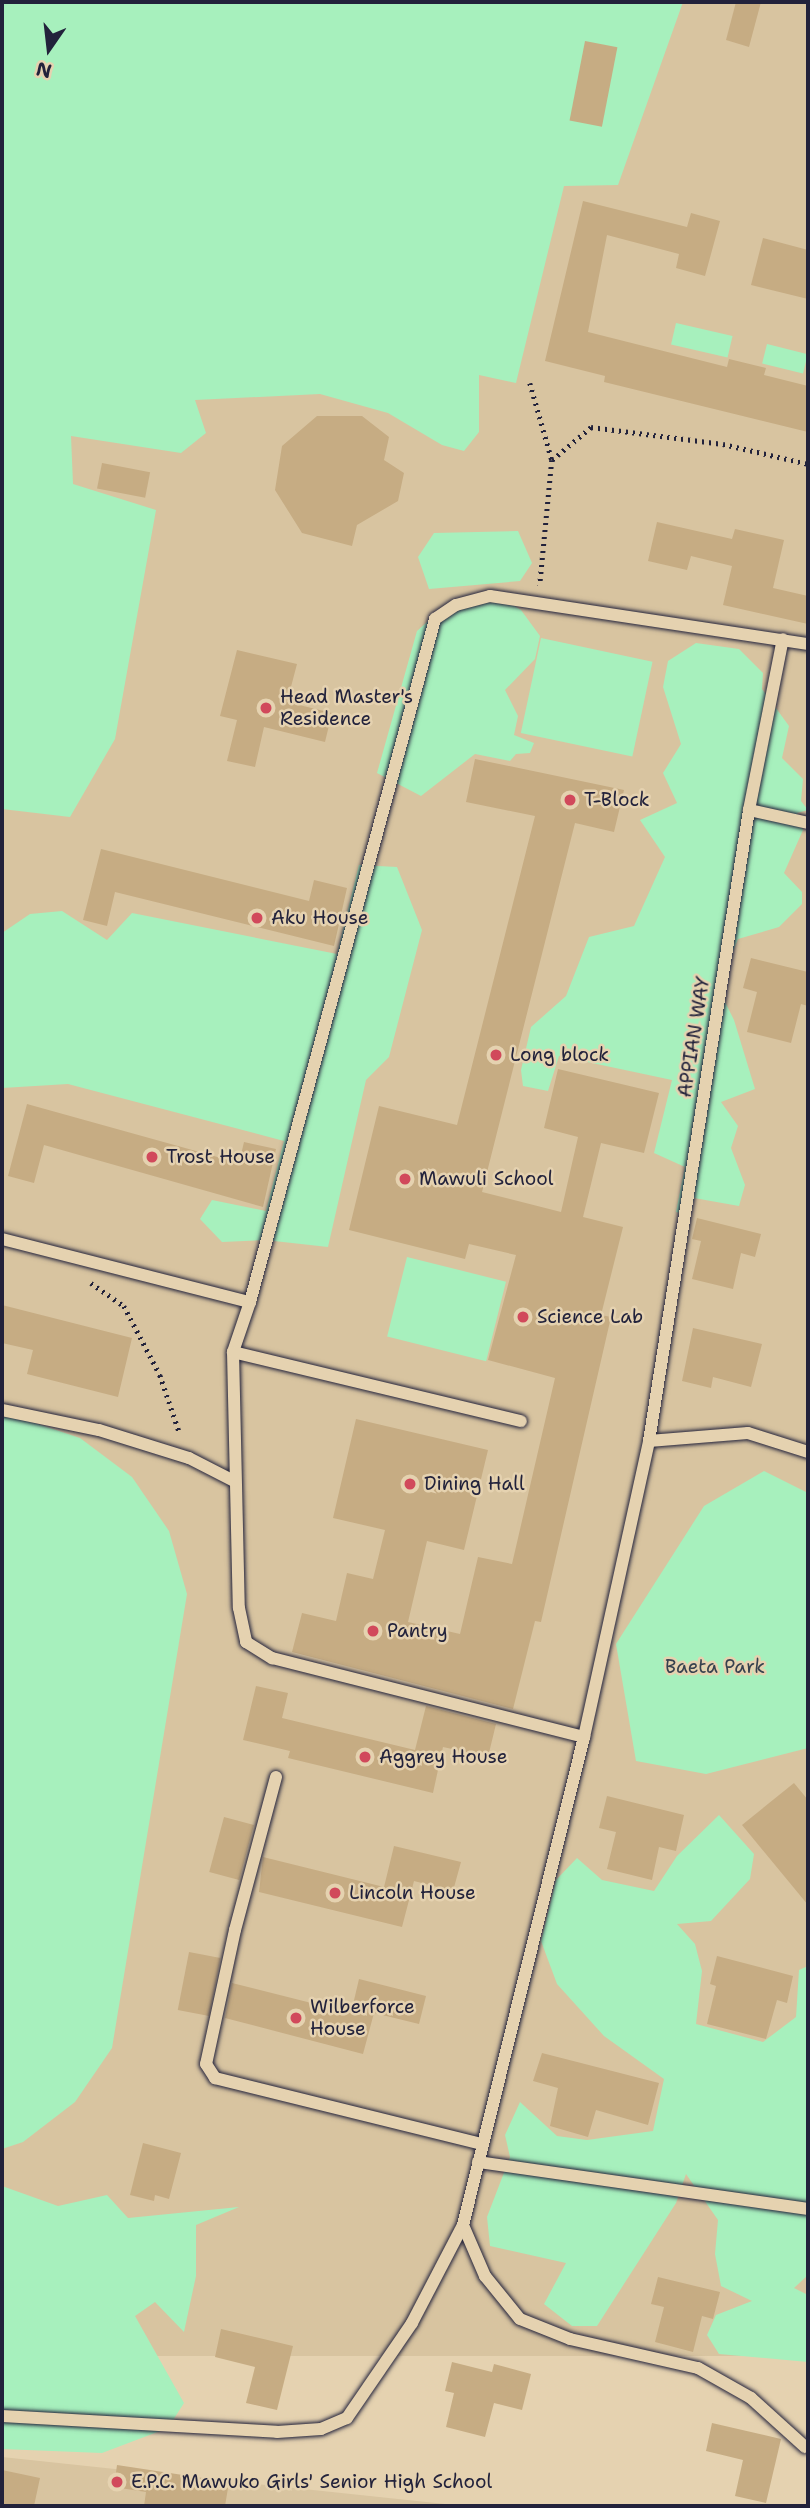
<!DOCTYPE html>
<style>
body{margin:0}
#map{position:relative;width:810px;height:2508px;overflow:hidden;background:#e5d2b0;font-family:"Shantell Sans",sans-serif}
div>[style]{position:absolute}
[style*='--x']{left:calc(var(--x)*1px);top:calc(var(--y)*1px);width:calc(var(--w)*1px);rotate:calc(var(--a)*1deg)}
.built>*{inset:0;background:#d8c4a0;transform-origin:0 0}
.green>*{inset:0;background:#a7f0bd;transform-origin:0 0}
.building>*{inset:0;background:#c6ac83;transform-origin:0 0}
.path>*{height:4.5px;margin-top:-2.25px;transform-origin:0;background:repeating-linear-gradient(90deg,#22223b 0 2px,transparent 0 7px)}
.roads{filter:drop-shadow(0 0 2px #22223b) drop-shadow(0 0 2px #22223b)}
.lane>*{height:12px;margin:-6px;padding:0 6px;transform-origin:6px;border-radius:6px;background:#e5d2b0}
.dots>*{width:19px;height:19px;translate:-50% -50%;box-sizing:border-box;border:4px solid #e5d2b0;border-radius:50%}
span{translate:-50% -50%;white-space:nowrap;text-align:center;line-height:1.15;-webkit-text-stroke:5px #e5d2b0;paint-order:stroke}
.poi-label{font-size:19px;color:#22223b}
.left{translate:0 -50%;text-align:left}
.street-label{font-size:19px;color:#22223b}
.park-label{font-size:19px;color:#36414e}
.frame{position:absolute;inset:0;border:4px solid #22223b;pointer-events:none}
.north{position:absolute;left:14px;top:14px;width:70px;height:70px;-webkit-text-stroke:5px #e5d2b0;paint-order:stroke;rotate:194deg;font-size:19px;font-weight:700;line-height:28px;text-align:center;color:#22223b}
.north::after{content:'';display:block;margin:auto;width:24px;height:32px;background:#22223b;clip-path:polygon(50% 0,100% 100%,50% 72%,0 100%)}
</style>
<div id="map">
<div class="built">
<i style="left:2px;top:2px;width:806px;height:2354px"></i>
<i style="clip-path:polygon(2px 2457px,464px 2506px,2px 2506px)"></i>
</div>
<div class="green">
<i style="clip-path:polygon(2px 2px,683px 2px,618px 185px,564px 186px,516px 383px,479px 375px,479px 432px,464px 451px,442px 445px,388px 413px,320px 394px,195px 400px,206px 433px,181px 453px,71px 436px,73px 484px,156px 510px,115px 739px,70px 817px,2px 809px)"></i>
<i style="left:676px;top:323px;width:58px;height:22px;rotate:13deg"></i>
<i style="left:767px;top:344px;width:42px;height:20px;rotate:14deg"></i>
<i style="clip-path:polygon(518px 531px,532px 563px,520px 581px,429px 589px,418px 557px,434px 533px)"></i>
<i style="clip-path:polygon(492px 592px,521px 610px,540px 636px,535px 659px,505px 690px,518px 716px,514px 735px,534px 743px,530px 753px,516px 754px,510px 761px,475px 754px,421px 796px,377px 773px,417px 631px,447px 604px)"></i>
<i style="left:541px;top:638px;width:114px;height:97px;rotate:12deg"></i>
<i style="clip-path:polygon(696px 643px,739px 649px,763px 673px,762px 689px,789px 726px,782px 758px,803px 779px,801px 801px,808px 810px,797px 813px,803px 830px,784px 873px,802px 892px,802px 904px,779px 927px,738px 939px,718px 988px,734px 1020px,755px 1089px,721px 1102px,738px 1126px,731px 1148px,745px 1185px,739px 1206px,694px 1198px,690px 1216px,676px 1212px,685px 1167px,654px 1153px,672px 1080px,559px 1056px,548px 1091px,523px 1086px,521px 1070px,531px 1027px,566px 996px,589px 937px,634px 926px,665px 857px,640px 820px,677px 803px,663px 773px,681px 744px,663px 687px,668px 661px)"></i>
<i style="clip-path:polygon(359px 865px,397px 867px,422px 930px,389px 1057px,366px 1080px,328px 1247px,265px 1240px,222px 1242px,200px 1219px,212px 1200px,266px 1211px,284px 1141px,68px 1084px,2px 1088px,2px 933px,30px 914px,62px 911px,107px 940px,132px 913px,337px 954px)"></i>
<i style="left:407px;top:1257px;width:102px;height:82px;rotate:14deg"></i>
<i style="clip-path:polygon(2px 1417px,17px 1417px,80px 1438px,132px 1477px,169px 1531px,187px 1594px,112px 2048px,75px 2102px,23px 2142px,2px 2149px)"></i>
<i style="clip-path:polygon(764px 1471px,808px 1493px,808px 1748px,706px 1774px,636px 1761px,616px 1644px,704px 1506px)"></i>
<i style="clip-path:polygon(719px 1815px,754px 1854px,750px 1879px,711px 1921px,677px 1924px,695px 1944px,702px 1971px,696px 2024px,763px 2042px,796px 2017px,799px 1970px,808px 1966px,808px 2275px,794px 2288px,808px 2295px,808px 2362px,719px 2354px,707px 2335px,716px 2315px,752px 2301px,721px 2286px,715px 2254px,718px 2220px,686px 2174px,676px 2203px,597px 2326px,572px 2326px,544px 2304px,566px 2263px,490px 2246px,487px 2217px,510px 2157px,505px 2135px,520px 2102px,557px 2136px,587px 2140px,653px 2131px,664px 2079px,604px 2036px,557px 1984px,541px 1941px,556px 1880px,577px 1858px,602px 1880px,654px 1891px,677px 1856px)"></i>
<i style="clip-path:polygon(2px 2186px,58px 2206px,107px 2195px,128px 2218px,239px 2207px,196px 2225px,196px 2276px,184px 2332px,155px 2302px,135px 2316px,184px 2403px,168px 2428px,102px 2453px,2px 2449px)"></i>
</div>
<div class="building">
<i style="clip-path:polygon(736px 2px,761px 2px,749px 47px,726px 40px)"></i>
<i style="left:585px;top:41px;width:33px;height:81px;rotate:11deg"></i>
<i style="clip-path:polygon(583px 201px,687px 227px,691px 213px,720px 221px,705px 276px,676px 268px,679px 254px,607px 235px,588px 332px,727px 367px,729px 359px,766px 368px,764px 375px,808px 386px,808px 432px,604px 382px,605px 376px,545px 361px)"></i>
<i style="clip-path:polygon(763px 238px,808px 250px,808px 299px,751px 285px)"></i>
<i style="clip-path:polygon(317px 416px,362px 416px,389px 437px,384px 460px,404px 473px,398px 501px,357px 525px,352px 546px,302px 533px,275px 490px,282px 446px)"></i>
<i style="left:102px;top:463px;width:49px;height:26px;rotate:11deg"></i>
<i style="clip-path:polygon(657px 522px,732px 539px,735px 529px,784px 540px,773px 588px,808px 596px,808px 624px,723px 605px,732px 566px,691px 556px,687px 570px,648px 561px)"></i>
<i style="clip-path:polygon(237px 650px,297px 664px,287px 702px,332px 713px,325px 742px,264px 727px,255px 767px,227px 761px,237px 720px,220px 716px)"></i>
<i style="clip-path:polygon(475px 759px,624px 790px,614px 832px,575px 823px,482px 1192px,561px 1212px,578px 1137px,544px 1128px,558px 1069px,659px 1093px,644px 1153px,601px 1143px,583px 1217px,623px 1227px,601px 1315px,611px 1317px,541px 1622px,535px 1621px,513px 1709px,292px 1652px,302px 1613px,336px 1621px,347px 1573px,373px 1579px,385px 1530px,333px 1518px,356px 1419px,488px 1450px,464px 1550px,427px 1541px,408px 1622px,460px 1634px,478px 1557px,512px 1564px,555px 1378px,488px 1360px,516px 1255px,469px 1244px,465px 1259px,349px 1230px,379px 1106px,457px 1125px,535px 816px,466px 802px)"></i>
<i style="clip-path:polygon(101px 849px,309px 901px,314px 880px,347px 888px,334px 946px,115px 892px,107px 926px,83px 920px)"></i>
<i style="clip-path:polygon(751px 958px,808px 972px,808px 1006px,801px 1004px,791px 1043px,747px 1032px,757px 992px,743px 988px)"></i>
<i style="clip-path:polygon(27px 1104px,239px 1163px,244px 1142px,276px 1149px,263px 1207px,44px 1145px,34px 1183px,8px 1176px)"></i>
<i style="clip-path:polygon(697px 1218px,761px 1234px,755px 1257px,741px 1253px,733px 1289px,692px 1279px,701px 1241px,692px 1239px)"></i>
<i style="clip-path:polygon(2px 1305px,132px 1338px,118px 1397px,27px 1374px,33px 1350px,2px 1343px)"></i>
<i style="clip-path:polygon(693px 1328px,762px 1344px,751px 1387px,713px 1377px,711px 1388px,682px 1381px)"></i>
<i style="clip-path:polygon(256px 1686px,288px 1693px,282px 1718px,415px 1750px,426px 1706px,496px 1724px,488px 1757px,443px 1747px,433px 1793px,288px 1758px,290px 1751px,243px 1740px)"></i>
<i style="clip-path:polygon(794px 1783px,808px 1800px,808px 1905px,742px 1825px)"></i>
<i style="clip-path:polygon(607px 1796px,684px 1815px,676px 1851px,659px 1847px,652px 1880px,607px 1869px,616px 1832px,599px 1828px)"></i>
<i style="left:224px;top:1817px;width:31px;height:57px;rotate:15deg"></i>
<i style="clip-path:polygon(394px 1846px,461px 1862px,453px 1891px,414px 1881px,402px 1927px,259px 1892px,263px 1857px,384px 1887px)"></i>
<i style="left:189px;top:1952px;width:32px;height:59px;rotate:11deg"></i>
<i style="clip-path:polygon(717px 1956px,793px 1976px,787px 2003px,777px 2000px,766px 2039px,707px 2024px,716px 1986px,710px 1984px)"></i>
<i style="clip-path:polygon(359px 1979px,426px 1996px,419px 2024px,374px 2013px,363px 2054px,225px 2018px,232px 1983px,351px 2013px)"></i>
<i style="clip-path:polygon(542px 2053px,659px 2083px,648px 2125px,596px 2110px,588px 2137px,550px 2126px,558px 2088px,533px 2081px)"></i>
<i style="clip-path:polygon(143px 2143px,181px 2153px,169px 2199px,155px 2195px,154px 2201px,130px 2195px)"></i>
<i style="clip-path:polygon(658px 2277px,720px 2292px,713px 2319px,702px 2316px,693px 2352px,655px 2342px,664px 2307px,651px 2304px)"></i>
<i style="clip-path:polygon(221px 2329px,293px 2346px,277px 2410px,246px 2403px,255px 2367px,215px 2357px)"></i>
<i style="clip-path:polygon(452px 2362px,492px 2372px,494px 2364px,531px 2374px,522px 2410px,494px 2403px,485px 2437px,446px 2427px,454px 2393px,445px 2391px)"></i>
<i style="clip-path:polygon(712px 2423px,781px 2439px,766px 2503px,735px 2496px,743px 2460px,706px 2451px)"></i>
<i style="clip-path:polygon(117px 2465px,229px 2482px,225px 2506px,144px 2506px,146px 2492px,114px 2487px)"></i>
<i style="clip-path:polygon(2px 2470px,40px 2478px,34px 2506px,2px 2506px)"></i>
</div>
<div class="path">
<i style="--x:530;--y:383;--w:80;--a:74.1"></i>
<i style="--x:552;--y:460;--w:126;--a:95.5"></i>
<i style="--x:552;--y:460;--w:51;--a:-40.2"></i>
<i style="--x:591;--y:427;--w:133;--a:7.3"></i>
<i style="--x:723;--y:444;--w:87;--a:13.2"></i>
<i style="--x:91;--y:1283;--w:40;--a:34.9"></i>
<i style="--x:124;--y:1306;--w:78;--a:62.4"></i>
<i style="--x:160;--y:1375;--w:62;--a:71.3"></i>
</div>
<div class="roads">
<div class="lane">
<i style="--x:749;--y:810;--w:60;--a:12.4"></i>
<i style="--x:2;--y:1239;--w:256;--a:14.3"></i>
<i style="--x:250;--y:1302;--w:53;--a:108.8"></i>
<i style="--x:233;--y:1352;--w:256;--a:88.7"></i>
<i style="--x:239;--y:1608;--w:35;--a:78"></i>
<i style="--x:246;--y:1642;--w:31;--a:32"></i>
<i style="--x:272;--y:1658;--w:322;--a:14.2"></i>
<i style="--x:250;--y:1302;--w:708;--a:-74.84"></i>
<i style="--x:435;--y:619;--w:25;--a:-34"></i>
<i style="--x:456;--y:605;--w:35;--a:-15"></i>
<i style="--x:490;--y:596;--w:322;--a:8.6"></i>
<i style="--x:233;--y:1352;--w:296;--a:13.5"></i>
<i style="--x:2;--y:1410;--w:99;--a:11.7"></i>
<i style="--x:99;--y:1430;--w:94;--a:17.3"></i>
<i style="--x:189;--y:1458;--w:51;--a:27.1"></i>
<i style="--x:649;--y:1441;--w:639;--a:-80.99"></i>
<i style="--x:749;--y:810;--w:174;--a:-78.8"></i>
<i style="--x:276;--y:1777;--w:158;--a:105"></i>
<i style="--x:235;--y:1930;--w:137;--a:102.2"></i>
<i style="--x:206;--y:2064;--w:17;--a:57"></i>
<i style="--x:215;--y:2078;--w:275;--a:13.9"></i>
<i style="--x:478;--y:2162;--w:333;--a:8.1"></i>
<i style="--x:463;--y:2225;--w:56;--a:66.7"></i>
<i style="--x:485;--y:2276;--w:55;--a:50.9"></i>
<i style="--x:520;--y:2319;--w:54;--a:21.8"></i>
<i style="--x:570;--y:2339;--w:131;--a:12.8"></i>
<i style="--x:698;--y:2368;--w:61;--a:29.5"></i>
<i style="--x:751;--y:2398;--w:73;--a:42.2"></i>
<i style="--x:2;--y:2416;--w:275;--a:3.3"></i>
<i style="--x:277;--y:2432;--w:44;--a:-3.9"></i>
<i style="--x:321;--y:2429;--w:28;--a:-23"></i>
<i style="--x:347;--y:2418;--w:115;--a:-55.6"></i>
<i style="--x:412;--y:2323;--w:110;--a:-62.5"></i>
<i style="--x:463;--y:2225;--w:503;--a:-76.07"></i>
<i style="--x:584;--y:1737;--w:303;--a:-77.6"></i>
<i style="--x:649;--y:1441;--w:99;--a:-4.6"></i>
<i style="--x:748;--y:1433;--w:63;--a:17.6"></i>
</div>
</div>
<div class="dots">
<i style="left:266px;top:708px;background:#d1495b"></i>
<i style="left:570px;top:800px;background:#d1495b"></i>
<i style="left:257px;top:918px;background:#d1495b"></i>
<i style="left:496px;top:1055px;background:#d1495b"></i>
<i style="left:152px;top:1157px;background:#d1495b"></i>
<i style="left:405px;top:1179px;background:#d1495b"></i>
<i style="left:523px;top:1317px;background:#d1495b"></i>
<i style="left:410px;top:1484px;background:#d1495b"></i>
<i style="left:373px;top:1631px;background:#d1495b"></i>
<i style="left:365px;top:1757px;background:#d1495b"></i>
<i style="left:335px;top:1893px;background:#d1495b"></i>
<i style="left:296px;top:2018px;background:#d1495b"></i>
<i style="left:117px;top:2482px;background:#d1495b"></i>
</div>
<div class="poi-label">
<span class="left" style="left:280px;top:708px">Head Master's<br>Residence</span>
<span class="left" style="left:584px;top:800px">T-Block</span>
<span class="left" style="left:271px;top:918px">Aku House</span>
<span class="left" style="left:510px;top:1055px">Long block</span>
<span class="left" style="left:166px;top:1157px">Trost House</span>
<span class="left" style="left:419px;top:1179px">Mawuli School</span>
<span class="left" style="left:537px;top:1317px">Science Lab</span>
<span class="left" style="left:424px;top:1484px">Dining Hall</span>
<span class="left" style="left:387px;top:1631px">Pantry</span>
<span class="left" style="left:379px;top:1757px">Aggrey House</span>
<span class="left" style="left:349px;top:1893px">Lincoln House</span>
<span class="left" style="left:310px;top:2018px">Wilberforce<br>House</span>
<span class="left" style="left:131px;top:2482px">E.P.C. Mawuko Girls' Senior High School</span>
</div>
<div class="street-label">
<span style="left:694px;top:1037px;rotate:-81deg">APPIAN WAY</span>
</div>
<div class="park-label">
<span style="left:715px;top:1667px">Baeta Park</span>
</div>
<div class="frame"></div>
<div class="north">N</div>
</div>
